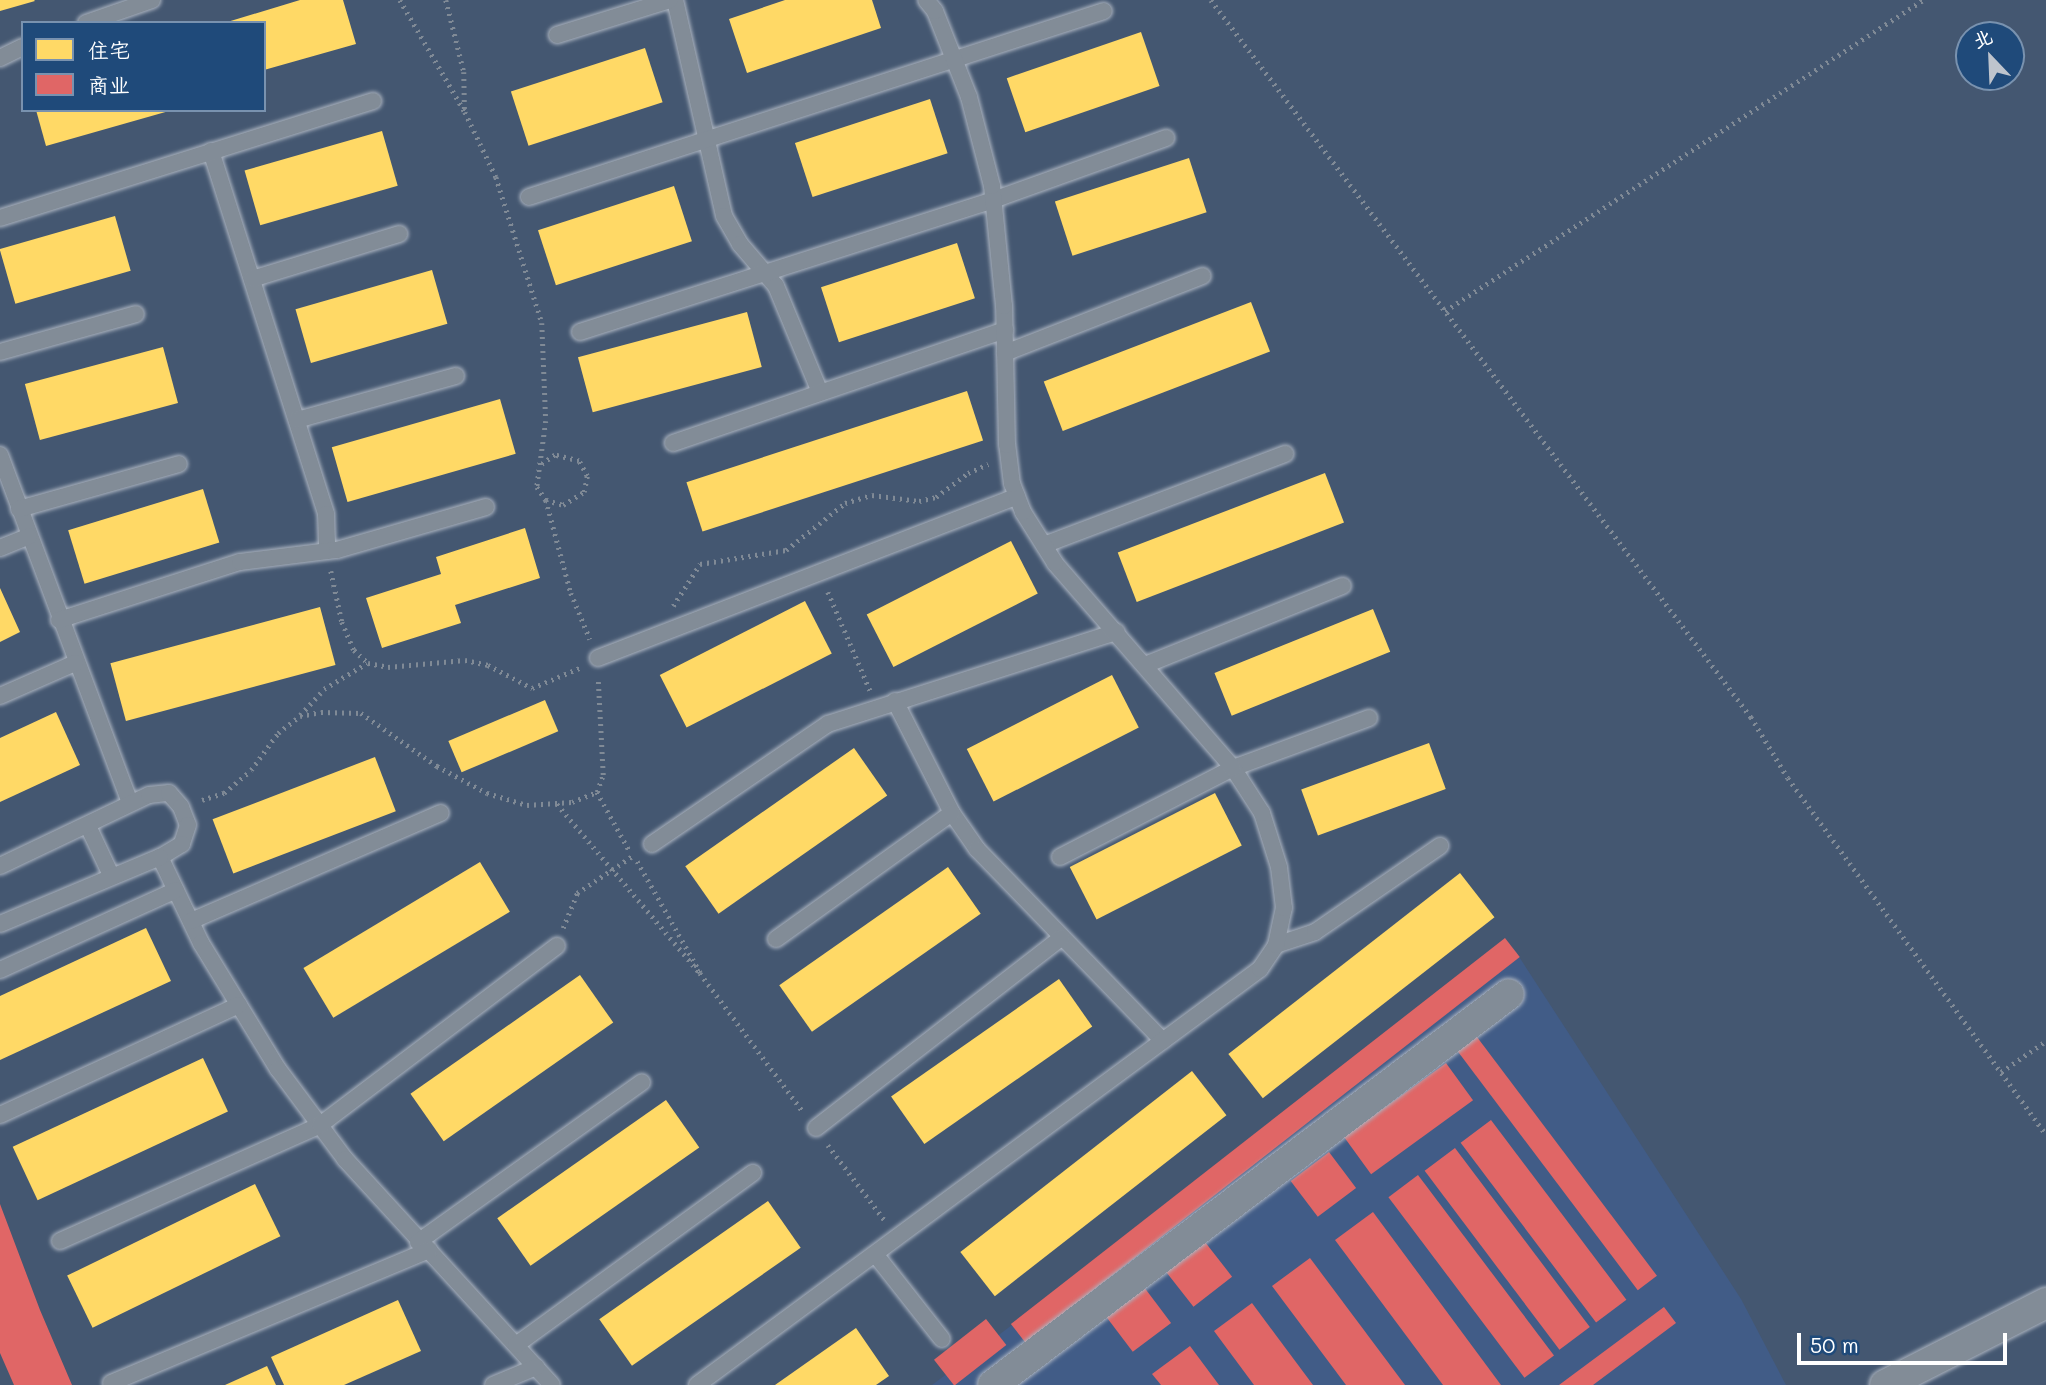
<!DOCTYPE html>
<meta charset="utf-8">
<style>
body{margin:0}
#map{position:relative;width:2046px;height:1385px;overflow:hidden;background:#445771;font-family:Mali,"LXGW WenKai TC",sans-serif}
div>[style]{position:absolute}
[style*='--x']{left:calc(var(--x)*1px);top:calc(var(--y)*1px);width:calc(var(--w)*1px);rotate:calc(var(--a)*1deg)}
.built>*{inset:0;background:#415c87}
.homes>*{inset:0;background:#ffd966;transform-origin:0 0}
.shops>*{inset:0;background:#e06666;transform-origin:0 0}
.path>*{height:4.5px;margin-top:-2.25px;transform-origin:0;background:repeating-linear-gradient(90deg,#808a96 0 2px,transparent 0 7px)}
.roads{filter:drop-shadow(0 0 2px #abb3bf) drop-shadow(0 0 2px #abb3bf)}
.lane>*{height:16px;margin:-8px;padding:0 8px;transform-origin:8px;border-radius:8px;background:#828c97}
.street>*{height:30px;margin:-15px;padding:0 15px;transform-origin:15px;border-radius:15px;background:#828c97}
span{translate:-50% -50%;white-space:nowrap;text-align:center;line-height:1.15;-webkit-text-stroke:7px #1f4a7a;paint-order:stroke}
.legend{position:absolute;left:21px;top:21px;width:245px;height:91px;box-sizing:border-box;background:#1f4a7a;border:2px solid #7992af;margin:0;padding:9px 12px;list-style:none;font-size:21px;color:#fff}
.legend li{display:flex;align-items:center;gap:14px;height:35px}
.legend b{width:35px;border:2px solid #7992af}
.north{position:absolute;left:1955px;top:21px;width:70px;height:70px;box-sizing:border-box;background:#1f4a7a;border:2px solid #7992af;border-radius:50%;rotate:337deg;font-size:19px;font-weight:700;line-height:28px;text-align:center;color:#fff}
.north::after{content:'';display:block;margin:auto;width:24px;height:32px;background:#bec4cd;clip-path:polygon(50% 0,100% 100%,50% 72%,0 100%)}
.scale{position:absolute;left:1797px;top:1333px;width:210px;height:32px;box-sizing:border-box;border:4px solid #fff;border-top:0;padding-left:9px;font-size:21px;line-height:24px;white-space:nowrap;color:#fff;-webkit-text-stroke:5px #1f4a7a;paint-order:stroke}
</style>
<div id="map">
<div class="built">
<i style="clip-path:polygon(1514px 949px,1741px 1299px,1786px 1385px,932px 1385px)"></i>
</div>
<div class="homes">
<i style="clip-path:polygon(0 0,34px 0,35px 1px,0 11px)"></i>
<i style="clip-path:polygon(300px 0,343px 0,356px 44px,264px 70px,264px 23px,224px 23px)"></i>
<i style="clip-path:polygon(785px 0,872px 0,881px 28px,747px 73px,729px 19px)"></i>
<i style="left:1141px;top:32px;width:57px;height:142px;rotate:71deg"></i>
<i style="left:645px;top:48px;width:57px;height:141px;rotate:72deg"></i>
<i style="left:930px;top:99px;width:57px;height:142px;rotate:72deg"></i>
<i style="clip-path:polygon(36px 110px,169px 110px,169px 111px,46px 146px)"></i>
<i style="left:382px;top:131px;width:57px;height:143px;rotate:74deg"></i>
<i style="left:1189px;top:158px;width:57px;height:141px;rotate:72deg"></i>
<i style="left:674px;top:186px;width:58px;height:143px;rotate:72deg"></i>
<i style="left:115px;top:216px;width:57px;height:120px;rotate:74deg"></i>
<i style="left:957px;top:243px;width:58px;height:143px;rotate:72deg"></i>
<i style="left:432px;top:270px;width:56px;height:142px;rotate:74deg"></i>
<i style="left:1251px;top:302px;width:53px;height:222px;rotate:69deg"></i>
<i style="left:747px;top:312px;width:57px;height:175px;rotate:75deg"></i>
<i style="left:163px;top:347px;width:58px;height:143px;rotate:75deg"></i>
<i style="left:967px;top:391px;width:52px;height:295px;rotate:72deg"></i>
<i style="left:500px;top:399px;width:57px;height:175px;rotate:74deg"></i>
<i style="left:1325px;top:473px;width:53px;height:222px;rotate:69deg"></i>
<i style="left:203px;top:489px;width:56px;height:141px;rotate:73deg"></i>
<i style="clip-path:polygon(525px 528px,540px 578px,455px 605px,461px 623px,382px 648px,366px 598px,441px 574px,436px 557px)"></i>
<i style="left:1011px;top:541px;width:59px;height:162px;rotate:63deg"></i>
<i style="clip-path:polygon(0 588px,20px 632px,0 642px)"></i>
<i style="left:805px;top:601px;width:59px;height:163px;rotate:63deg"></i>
<i style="left:320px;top:607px;width:60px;height:217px;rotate:75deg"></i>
<i style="left:1373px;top:609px;width:46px;height:171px;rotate:68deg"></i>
<i style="left:1112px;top:675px;width:59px;height:163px;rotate:63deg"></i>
<i style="left:545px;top:700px;width:34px;height:105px;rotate:67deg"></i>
<i style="clip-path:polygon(56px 712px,80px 765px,0 802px,0 738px)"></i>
<i style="left:1429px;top:743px;width:49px;height:136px;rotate:70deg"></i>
<i style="left:854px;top:748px;width:58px;height:206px;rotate:55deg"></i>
<i style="left:375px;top:757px;width:58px;height:174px;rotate:69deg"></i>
<i style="left:1215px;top:793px;width:59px;height:163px;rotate:63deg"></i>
<i style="left:480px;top:862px;width:58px;height:206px;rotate:59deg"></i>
<i style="left:948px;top:867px;width:57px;height:206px;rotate:55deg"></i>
<i style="left:1460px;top:873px;width:56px;height:294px;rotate:52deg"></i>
<i style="clip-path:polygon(146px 928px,171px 981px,0 1060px,0 996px)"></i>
<i style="left:580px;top:975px;width:58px;height:207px;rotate:55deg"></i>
<i style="left:1059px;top:979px;width:58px;height:205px;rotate:55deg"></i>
<i style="left:203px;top:1058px;width:59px;height:210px;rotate:65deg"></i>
<i style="left:1192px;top:1071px;width:56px;height:294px;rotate:52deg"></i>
<i style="left:666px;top:1100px;width:58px;height:206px;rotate:55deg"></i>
<i style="left:255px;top:1184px;width:58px;height:209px;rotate:64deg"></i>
<i style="left:768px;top:1201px;width:57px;height:206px;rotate:55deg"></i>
<i style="clip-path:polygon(398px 1300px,421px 1351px,344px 1385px,284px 1385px,271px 1357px)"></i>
<i style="clip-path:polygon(856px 1328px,889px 1376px,876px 1385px,775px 1385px)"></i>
<i style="clip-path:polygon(267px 1366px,276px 1385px,225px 1385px)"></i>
</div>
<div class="shops">
<i style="left:1505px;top:938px;width:24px;height:627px;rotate:52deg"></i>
<i style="left:1477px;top:1037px;width:299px;height:24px;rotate:53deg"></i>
<i style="left:1446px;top:1063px;width:46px;height:126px;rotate:54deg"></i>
<i style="left:1491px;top:1120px;width:225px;height:38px;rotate:53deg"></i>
<i style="left:1455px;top:1148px;width:224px;height:38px;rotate:53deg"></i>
<i style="left:1329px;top:1152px;width:45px;height:48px;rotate:53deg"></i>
<i style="left:1418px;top:1175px;width:226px;height:37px;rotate:53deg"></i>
<i style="clip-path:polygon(0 1204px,40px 1310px,72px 1385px,14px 1385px,0 1353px)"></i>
<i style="clip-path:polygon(1373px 1212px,1501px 1385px,1443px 1385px,1335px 1240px)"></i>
<i style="left:1205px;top:1242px;width:44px;height:49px;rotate:52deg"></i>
<i style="clip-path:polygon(1310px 1258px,1405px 1385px,1346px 1385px,1272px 1286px)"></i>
<i style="left:1144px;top:1287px;width:45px;height:48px;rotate:53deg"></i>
<i style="clip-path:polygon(1252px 1303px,1313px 1385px,1254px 1385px,1214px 1331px)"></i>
<i style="clip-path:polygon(1664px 1307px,1676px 1323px,1593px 1385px,1559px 1385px)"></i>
<i style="left:986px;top:1319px;width:33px;height:66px;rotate:52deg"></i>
<i style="clip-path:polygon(1190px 1346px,1219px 1385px,1161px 1385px,1152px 1374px)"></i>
</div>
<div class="path">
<i style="--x:400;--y:0;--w:129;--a:59.9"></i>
<i style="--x:465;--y:112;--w:72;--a:64.5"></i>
<i style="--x:496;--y:177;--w:153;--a:72.5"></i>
<i style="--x:542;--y:323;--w:98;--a:87.7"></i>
<i style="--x:546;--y:421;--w:67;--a:97.8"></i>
<i style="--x:537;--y:487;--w:16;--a:55"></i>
<i style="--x:546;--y:500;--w:18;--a:16"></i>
<i style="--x:563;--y:505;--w:25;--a:-32"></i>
<i style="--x:584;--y:492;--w:16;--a:-79"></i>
<i style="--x:587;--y:476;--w:17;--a:-118"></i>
<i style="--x:579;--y:461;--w:25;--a:-166"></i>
<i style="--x:555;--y:455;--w:16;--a:145"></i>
<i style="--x:446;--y:0;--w:74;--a:76"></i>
<i style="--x:464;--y:72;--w:39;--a:89"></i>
<i style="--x:1211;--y:0;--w:898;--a:53.02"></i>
<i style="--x:1751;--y:717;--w:71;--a:58.8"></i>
<i style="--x:1788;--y:778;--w:440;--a:54.1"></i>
<i style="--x:1445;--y:311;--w:570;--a:-33.05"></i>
<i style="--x:546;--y:500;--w:96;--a:75"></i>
<i style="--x:571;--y:593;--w:50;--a:67.6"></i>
<i style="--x:331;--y:571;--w:52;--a:77.8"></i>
<i style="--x:342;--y:622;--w:30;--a:67"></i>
<i style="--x:354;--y:650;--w:19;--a:43"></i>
<i style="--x:368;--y:663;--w:20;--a:11"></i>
<i style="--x:388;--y:667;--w:77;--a:-5.2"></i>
<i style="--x:465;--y:660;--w:24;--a:12"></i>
<i style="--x:488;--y:665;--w:50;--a:27.6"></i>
<i style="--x:532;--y:688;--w:54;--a:-22.8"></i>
<i style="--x:828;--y:592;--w:107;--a:66.8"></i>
<i style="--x:673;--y:606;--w:50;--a:-57.3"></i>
<i style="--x:700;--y:564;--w:87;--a:-9.2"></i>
<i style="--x:786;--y:550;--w:75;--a:-38.5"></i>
<i style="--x:845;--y:503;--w:28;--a:-17"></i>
<i style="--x:872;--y:495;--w:47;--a:7.3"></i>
<i style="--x:919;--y:501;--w:17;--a:-13"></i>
<i style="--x:936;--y:497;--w:40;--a:-37"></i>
<i style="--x:968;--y:473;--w:22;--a:-24"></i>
<i style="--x:300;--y:715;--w:35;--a:-47"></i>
<i style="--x:324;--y:689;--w:50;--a:-31.2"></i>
<i style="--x:597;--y:792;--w:66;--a:61.1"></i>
<i style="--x:202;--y:800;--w:23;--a:-18"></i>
<i style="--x:224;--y:793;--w:35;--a:-40"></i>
<i style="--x:251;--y:770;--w:46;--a:-53.9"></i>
<i style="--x:278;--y:733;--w:28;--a:-38"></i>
<i style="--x:300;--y:716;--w:21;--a:-11"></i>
<i style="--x:321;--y:712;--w:40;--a:1.4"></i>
<i style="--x:361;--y:713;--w:93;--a:34.9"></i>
<i style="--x:437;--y:766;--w:57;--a:28.4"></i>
<i style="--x:487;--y:793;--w:42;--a:16.7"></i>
<i style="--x:527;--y:805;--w:45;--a:-3.8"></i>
<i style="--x:572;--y:802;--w:27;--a:-22"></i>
<i style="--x:597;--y:792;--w:18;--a:-71"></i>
<i style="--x:603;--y:775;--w:97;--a:-93"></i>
<i style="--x:557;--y:804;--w:221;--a:49.8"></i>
<i style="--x:700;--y:973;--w:130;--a:-119.5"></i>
<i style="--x:563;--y:928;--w:38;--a:-68"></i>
<i style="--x:577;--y:893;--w:69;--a:-33.7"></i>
<i style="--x:700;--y:973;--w:174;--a:53.4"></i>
<i style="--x:2001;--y:1072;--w:55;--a:-34.6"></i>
<i style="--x:828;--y:1145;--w:96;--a:53"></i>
</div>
<div class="roads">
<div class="lane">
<i style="--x:675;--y:0;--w:221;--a:77.2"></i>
<i style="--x:724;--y:216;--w:32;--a:60"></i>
<i style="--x:740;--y:244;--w:55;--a:49.4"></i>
<i style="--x:776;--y:286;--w:115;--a:67.5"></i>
<i style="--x:86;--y:23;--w:70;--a:-19.2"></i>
<i style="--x:557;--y:35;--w:118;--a:-17.2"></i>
<i style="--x:0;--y:58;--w:25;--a:-26"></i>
<i style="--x:211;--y:151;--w:381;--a:72.4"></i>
<i style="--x:326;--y:514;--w:37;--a:88"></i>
<i style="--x:529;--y:197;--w:604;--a:-17.93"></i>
<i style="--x:0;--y:218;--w:391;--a:-17.4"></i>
<i style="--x:252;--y:279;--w:154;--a:-17"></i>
<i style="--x:580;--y:332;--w:434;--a:-17.7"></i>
<i style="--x:993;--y:200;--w:184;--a:-19.7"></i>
<i style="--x:0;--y:352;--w:141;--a:-15.6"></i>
<i style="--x:1005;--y:353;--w:212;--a:-21.3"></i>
<i style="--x:297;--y:420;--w:165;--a:-15.5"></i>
<i style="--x:673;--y:443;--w:351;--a:-18.8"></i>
<i style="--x:0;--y:455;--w:371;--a:69.5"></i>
<i style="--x:19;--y:509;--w:166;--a:-15.7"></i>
<i style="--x:1044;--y:545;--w:258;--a:-20.7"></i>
<i style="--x:0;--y:548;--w:31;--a:-22"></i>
<i style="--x:59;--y:620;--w:190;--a:-17.8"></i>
<i style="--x:240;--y:562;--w:98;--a:-7.1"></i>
<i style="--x:337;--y:550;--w:155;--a:-16.1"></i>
<i style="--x:598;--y:658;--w:449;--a:-21.1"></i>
<i style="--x:1145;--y:665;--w:213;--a:-21.8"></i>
<i style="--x:0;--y:696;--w:82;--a:-23.7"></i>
<i style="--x:895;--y:701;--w:126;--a:63"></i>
<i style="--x:952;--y:813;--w:44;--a:55.2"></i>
<i style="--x:977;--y:849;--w:267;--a:45.9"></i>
<i style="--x:88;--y:826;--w:54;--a:64.9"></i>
<i style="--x:652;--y:844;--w:213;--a:-34.3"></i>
<i style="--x:828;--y:724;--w:303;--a:-17.7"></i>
<i style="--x:160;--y:857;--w:95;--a:64.5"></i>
<i style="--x:201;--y:943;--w:148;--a:58.6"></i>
<i style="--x:278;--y:1069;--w:112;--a:53.3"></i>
<i style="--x:345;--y:1159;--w:306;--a:47.5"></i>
<i style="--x:1060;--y:857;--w:195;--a:-27.2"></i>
<i style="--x:1233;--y:768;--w:145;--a:-20.2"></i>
<i style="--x:0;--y:866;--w:165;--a:-25.5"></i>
<i style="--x:149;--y:795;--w:20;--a:-6"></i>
<i style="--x:169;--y:793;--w:18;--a:49"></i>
<i style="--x:181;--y:807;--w:19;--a:69"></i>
<i style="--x:188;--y:825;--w:20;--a:108"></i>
<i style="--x:182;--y:844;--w:26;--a:149"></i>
<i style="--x:160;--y:857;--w:173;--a:157.3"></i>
<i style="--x:191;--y:921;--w:272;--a:-23.4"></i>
<i style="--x:776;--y:939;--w:216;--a:-35.6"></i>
<i style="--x:1276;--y:945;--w:41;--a:-18.4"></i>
<i style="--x:1315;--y:932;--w:152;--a:-34.5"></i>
<i style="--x:0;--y:970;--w:193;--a:-24.4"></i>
<i style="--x:0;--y:1115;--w:263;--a:-24.7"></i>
<i style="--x:816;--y:1128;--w:311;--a:-37.8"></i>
<i style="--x:60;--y:1241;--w:285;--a:-24"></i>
<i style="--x:320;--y:1125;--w:297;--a:-37.1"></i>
<i style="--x:418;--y:1242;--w:275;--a:-35.5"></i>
<i style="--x:875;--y:1254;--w:108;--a:51.8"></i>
<i style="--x:516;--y:1345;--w:293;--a:-36"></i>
<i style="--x:111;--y:1383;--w:345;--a:-22.7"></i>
<i style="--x:493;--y:1385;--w:47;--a:-22.7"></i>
<i style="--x:697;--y:1385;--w:700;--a:-36.46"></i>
<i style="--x:1260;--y:969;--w:29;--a:-56"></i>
<i style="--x:1276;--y:945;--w:38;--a:-78"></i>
<i style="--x:1284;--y:908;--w:41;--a:-97"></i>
<i style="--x:1279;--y:867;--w:57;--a:-107.5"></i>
<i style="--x:1262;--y:813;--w:54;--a:-122.8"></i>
<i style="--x:1233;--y:768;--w:271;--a:-131"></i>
<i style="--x:1055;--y:563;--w:60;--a:-122.1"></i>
<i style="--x:1023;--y:512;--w:30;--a:-111"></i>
<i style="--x:1012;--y:484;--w:39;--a:-97"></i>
<i style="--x:1007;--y:445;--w:139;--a:-91.2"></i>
<i style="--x:1004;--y:306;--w:121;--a:-95.7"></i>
<i style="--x:992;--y:186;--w:92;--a:-104.5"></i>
<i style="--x:969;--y:97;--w:92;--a:-111.6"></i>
<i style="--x:935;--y:11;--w:14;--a:-129"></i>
</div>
<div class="street">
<i style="--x:993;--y:1385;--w:647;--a:-37.15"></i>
<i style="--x:1885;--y:1385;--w:181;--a:-27"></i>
</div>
</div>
<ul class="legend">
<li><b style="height:19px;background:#ffd966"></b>住宅</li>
<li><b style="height:19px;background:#e06666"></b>商业</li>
</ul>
<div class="north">北</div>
<div class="scale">50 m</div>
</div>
